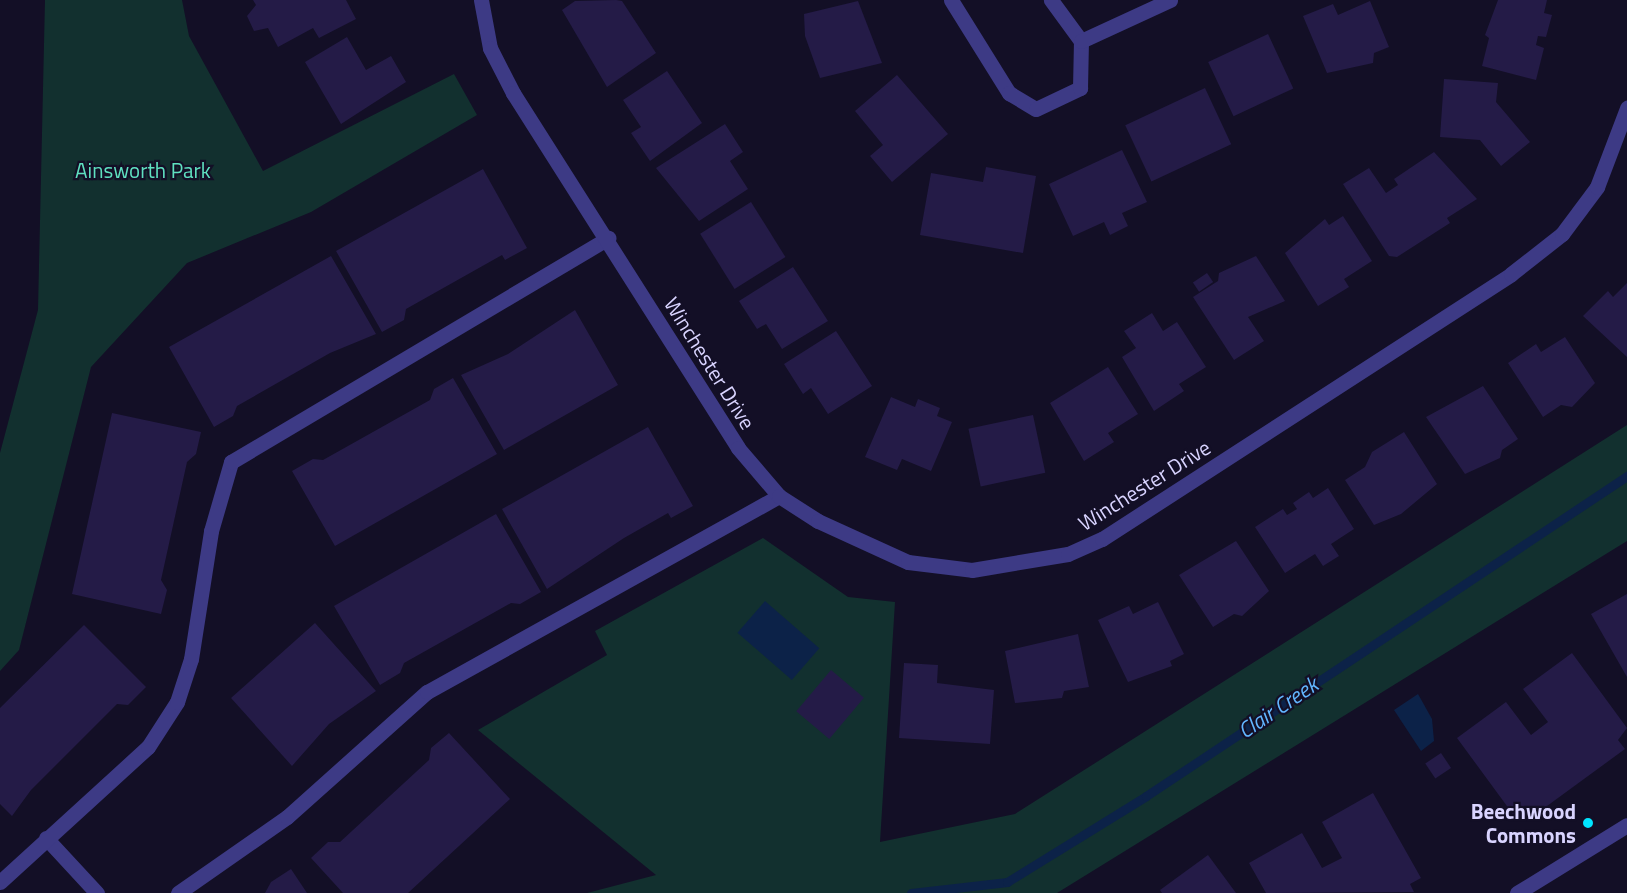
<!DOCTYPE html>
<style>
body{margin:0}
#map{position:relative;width:1627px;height:893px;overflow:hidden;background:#130f26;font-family:"Titillium Web",sans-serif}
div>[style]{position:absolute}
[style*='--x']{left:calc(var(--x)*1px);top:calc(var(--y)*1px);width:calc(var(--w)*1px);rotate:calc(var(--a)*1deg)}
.green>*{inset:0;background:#12302f}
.water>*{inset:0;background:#0c2248;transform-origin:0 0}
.stream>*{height:9px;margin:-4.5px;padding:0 4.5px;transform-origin:4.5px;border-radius:4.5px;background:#0c2248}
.building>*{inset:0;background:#241b47;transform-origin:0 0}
.service>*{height:15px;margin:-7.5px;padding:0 7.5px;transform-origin:7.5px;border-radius:7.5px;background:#3d3a85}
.minor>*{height:15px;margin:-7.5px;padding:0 7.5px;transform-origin:7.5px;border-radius:7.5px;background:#3d3a85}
.dots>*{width:16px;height:16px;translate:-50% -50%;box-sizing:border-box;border:3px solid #130f26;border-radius:50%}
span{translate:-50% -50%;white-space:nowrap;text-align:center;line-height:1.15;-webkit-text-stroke:4.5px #130f26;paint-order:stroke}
.park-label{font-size:21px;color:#5fe0c0}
.street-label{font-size:21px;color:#d9d4ff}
.poi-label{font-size:21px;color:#d9d4ff;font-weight:700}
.right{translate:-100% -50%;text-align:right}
.water-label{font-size:22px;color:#62b6ff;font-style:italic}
</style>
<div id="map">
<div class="green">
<i style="clip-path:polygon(45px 0,182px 0,189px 36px,263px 171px,454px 74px,477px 115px,311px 212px,187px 263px,91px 367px,19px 650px,0 671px,0 453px,38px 310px)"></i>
<i style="clip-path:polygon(1627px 425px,1627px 541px,1057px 893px,587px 893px,656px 875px,478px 730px,607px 655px,595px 631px,763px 538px,848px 597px,895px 602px,880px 842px,1015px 814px)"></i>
</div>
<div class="water">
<i style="left:765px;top:601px;width:72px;height:42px;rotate:41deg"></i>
<i style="clip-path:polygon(1418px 694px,1432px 719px,1434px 741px,1421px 751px,1394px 710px)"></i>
</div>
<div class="stream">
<i style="--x:911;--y:893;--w:97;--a:-6.5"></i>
<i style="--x:1007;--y:882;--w:163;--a:-31.7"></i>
<i style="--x:1146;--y:796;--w:578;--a:-33.64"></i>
</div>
<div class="building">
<i style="clip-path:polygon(253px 0,346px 0,356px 19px,319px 38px,313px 28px,278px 47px,268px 28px,254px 31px,247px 16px,256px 5px)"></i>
<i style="clip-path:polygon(616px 0,622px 1px,656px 53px,607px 87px,562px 10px,575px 1px)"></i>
<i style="clip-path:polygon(1498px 0,1547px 0,1544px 13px,1552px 15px,1546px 37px,1538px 36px,1536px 45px,1544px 48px,1536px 80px,1482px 66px,1489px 38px,1485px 35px)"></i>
<i style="clip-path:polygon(858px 1px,882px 63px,820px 78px,805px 36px,804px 14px)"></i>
<i style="clip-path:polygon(1370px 1px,1389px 47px,1374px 53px,1373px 63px,1327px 73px,1303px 16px,1333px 4px,1338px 15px)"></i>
<i style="left:1268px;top:34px;width:60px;height:66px;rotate:65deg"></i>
<i style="clip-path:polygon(347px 37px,366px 70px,391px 56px,406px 82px,341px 124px,305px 62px)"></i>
<i style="clip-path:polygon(667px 71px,702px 123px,650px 161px,631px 133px,641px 127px,623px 100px)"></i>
<i style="clip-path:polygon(897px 75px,948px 134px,892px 182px,870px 156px,883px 145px,855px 111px)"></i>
<i style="clip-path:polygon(1444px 79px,1498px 83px,1496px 102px,1530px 142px,1501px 166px,1480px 140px,1440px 137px)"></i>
<i style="left:1205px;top:88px;width:62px;height:88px;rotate:65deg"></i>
<i style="clip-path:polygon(725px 124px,743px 152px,730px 161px,748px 189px,699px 221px,656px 168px)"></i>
<i style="clip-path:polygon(1122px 150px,1147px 202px,1122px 213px,1128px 226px,1110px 235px,1104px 222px,1073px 236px,1049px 184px)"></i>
<i style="clip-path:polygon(1434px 152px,1477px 199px,1447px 218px,1450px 223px,1397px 257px,1389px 256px,1343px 184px,1369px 168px,1386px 193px,1398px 185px,1394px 179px)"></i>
<i style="clip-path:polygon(986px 167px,1036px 176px,1023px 253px,920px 235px,931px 173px,983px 182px)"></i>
<i style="clip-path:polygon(483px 169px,527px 248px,505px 260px,502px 255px,406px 309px,404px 320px,382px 332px,336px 251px)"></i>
<i style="left:751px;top:202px;width:65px;height:60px;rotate:58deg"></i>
<i style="clip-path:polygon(1343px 216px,1372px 261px,1344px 279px,1349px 287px,1318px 306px,1285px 253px,1325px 219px,1329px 225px)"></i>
<i style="clip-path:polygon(331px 256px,376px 334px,330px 353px,237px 406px,233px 416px,214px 427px,169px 347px)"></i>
<i style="clip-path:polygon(1256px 256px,1285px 301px,1248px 317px,1264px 341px,1234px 360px,1193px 297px,1218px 281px,1219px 273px)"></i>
<i style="clip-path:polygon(793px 267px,828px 321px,782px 349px,766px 324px,757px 329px,739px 301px)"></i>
<i style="left:1207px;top:273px;width:11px;height:17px;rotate:56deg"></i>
<i style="clip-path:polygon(1627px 283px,1627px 357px,1583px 316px,1608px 291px,1613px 297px)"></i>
<i style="clip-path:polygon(575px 310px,618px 385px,504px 450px,461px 375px,508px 354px)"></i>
<i style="clip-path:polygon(1152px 313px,1163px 331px,1177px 322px,1206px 367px,1179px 384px,1184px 391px,1154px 411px,1122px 357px,1136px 348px,1124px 331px)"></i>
<i style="clip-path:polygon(836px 331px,872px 386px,828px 414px,811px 388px,803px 394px,784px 364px)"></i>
<i style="clip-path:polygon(1565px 337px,1595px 383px,1572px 407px,1561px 405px,1543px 417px,1508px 363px,1536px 344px,1541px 352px)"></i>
<i style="clip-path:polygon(1108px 367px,1138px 414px,1108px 433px,1114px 442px,1084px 461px,1050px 403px)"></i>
<i style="clip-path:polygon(453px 378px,497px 454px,335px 546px,292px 471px,313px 459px,323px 460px,430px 400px,434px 389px)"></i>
<i style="clip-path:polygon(1483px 386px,1518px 439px,1502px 450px,1500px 458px,1465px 474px,1426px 417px)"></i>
<i style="clip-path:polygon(891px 397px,915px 407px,918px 399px,940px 408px,937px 416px,952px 422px,931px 471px,902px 459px,897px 470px,865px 457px)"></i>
<i style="clip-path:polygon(112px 413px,201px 432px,196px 454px,187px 462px,161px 580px,167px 590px,161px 614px,72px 594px)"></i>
<i style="left:1033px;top:415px;width:59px;height:66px;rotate:78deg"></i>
<i style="clip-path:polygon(648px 427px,693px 506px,671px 518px,668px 513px,624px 538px,547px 589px,502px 509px)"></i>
<i style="clip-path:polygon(1404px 432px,1437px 484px,1401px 514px,1374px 525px,1345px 480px,1365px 467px,1372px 452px)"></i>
<i style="clip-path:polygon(1328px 488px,1354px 529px,1331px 544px,1339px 556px,1323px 566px,1315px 554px,1285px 573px,1255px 527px,1283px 509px,1287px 515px,1297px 509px,1293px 503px,1309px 492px,1313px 498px)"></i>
<i style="clip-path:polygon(496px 514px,541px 592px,520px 604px,511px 603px,404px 663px,400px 673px,380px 685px,334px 606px)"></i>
<i style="clip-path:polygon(1236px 541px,1269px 591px,1242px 616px,1234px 614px,1213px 627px,1179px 575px)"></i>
<i style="clip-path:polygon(1627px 594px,1627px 677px,1591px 614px)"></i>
<i style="clip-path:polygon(1158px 602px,1184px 654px,1170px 661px,1172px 666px,1128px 682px,1098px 620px,1129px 606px,1133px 614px)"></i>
<i style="clip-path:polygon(315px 623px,376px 691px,329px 724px,292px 766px,231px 698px)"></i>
<i style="clip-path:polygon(84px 625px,146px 687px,128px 705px,117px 704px,31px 790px,12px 816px,0 804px,0 708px)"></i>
<i style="clip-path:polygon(1078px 634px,1089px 687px,1064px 691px,1062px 698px,1015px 703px,1005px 651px)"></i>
<i style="clip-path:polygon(1572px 653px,1627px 728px,1618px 740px,1625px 749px,1532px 817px,1526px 809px,1515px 817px,1457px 738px,1506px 702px,1531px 735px,1548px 722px,1523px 689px)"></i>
<i style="clip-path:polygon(904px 663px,938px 665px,937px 683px,994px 690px,990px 744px,899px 738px)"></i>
<i style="left:831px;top:670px;width:43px;height:54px;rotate:40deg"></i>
<i style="clip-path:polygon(449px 733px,510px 799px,408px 893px,343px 893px,311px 858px,328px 842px,340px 842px,429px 760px,431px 748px)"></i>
<i style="left:1441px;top:753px;width:18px;height:19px;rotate:56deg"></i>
<i style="clip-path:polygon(1373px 793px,1421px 878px,1410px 884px,1414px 892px,1266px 893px,1249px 863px,1302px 833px,1322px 868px,1342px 858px,1322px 822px)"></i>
<i style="clip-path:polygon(1208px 855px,1236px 893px,1162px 893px,1160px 890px)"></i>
<i style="clip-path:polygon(291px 869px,307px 893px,265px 893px,271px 882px)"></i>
</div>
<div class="service">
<i style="--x:46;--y:838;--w:75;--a:47.2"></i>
<i style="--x:0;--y:882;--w:200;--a:-42.4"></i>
<i style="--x:148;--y:747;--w:54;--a:-57.2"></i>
<i style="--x:177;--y:702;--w:45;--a:-72"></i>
<i style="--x:191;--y:659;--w:130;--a:-81.1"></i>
<i style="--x:211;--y:531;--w:72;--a:-73.8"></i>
<i style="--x:231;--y:462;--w:439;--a:-30.7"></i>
<i style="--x:178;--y:893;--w:133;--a:-34.9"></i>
<i style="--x:287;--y:817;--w:188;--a:-41.8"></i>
<i style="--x:427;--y:692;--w:403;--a:-29.1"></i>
<i style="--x:1517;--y:893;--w:129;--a:-31.7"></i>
</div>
<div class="minor">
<i style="--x:481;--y:0;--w:49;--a:79.4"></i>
<i style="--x:490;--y:48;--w:51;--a:62.9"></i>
<i style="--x:513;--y:93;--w:420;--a:57.6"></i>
<i style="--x:738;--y:448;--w:63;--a:49.5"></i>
<i style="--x:779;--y:496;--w:46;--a:32.7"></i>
<i style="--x:818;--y:521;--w:99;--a:24.5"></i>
<i style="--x:908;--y:562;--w:64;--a:7.1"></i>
<i style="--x:972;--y:570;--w:97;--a:-9.5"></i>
<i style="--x:1068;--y:554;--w:37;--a:-24"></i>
<i style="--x:1102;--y:539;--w:487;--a:-32.9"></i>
<i style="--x:1511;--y:274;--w:65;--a:-38.1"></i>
<i style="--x:1562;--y:234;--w:59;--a:-53.3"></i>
<i style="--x:1597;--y:187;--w:85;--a:-69.2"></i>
<i style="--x:951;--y:0;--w:110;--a:58.1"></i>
<i style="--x:1009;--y:93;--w:31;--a:31"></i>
<i style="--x:1036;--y:109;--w:49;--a:-25.5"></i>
<i style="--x:1080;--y:88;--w:47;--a:-88.8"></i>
<i style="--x:1081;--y:41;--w:51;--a:-126.2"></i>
<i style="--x:1081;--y:41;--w:98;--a:-24.7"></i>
</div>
<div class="dots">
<i style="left:1588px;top:823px;background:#00e5ff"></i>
</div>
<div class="park-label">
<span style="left:143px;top:170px">Ainsworth Park</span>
</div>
<div class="street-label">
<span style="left:710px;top:363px;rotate:58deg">Winchester Drive</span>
<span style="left:1144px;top:485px;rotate:-32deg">Winchester Drive</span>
</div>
<div class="poi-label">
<span class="right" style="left:1576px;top:823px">Beechwood<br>Commons</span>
</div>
<div class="water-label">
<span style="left:1278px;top:708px;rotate:-34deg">Clair Creek</span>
</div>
</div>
